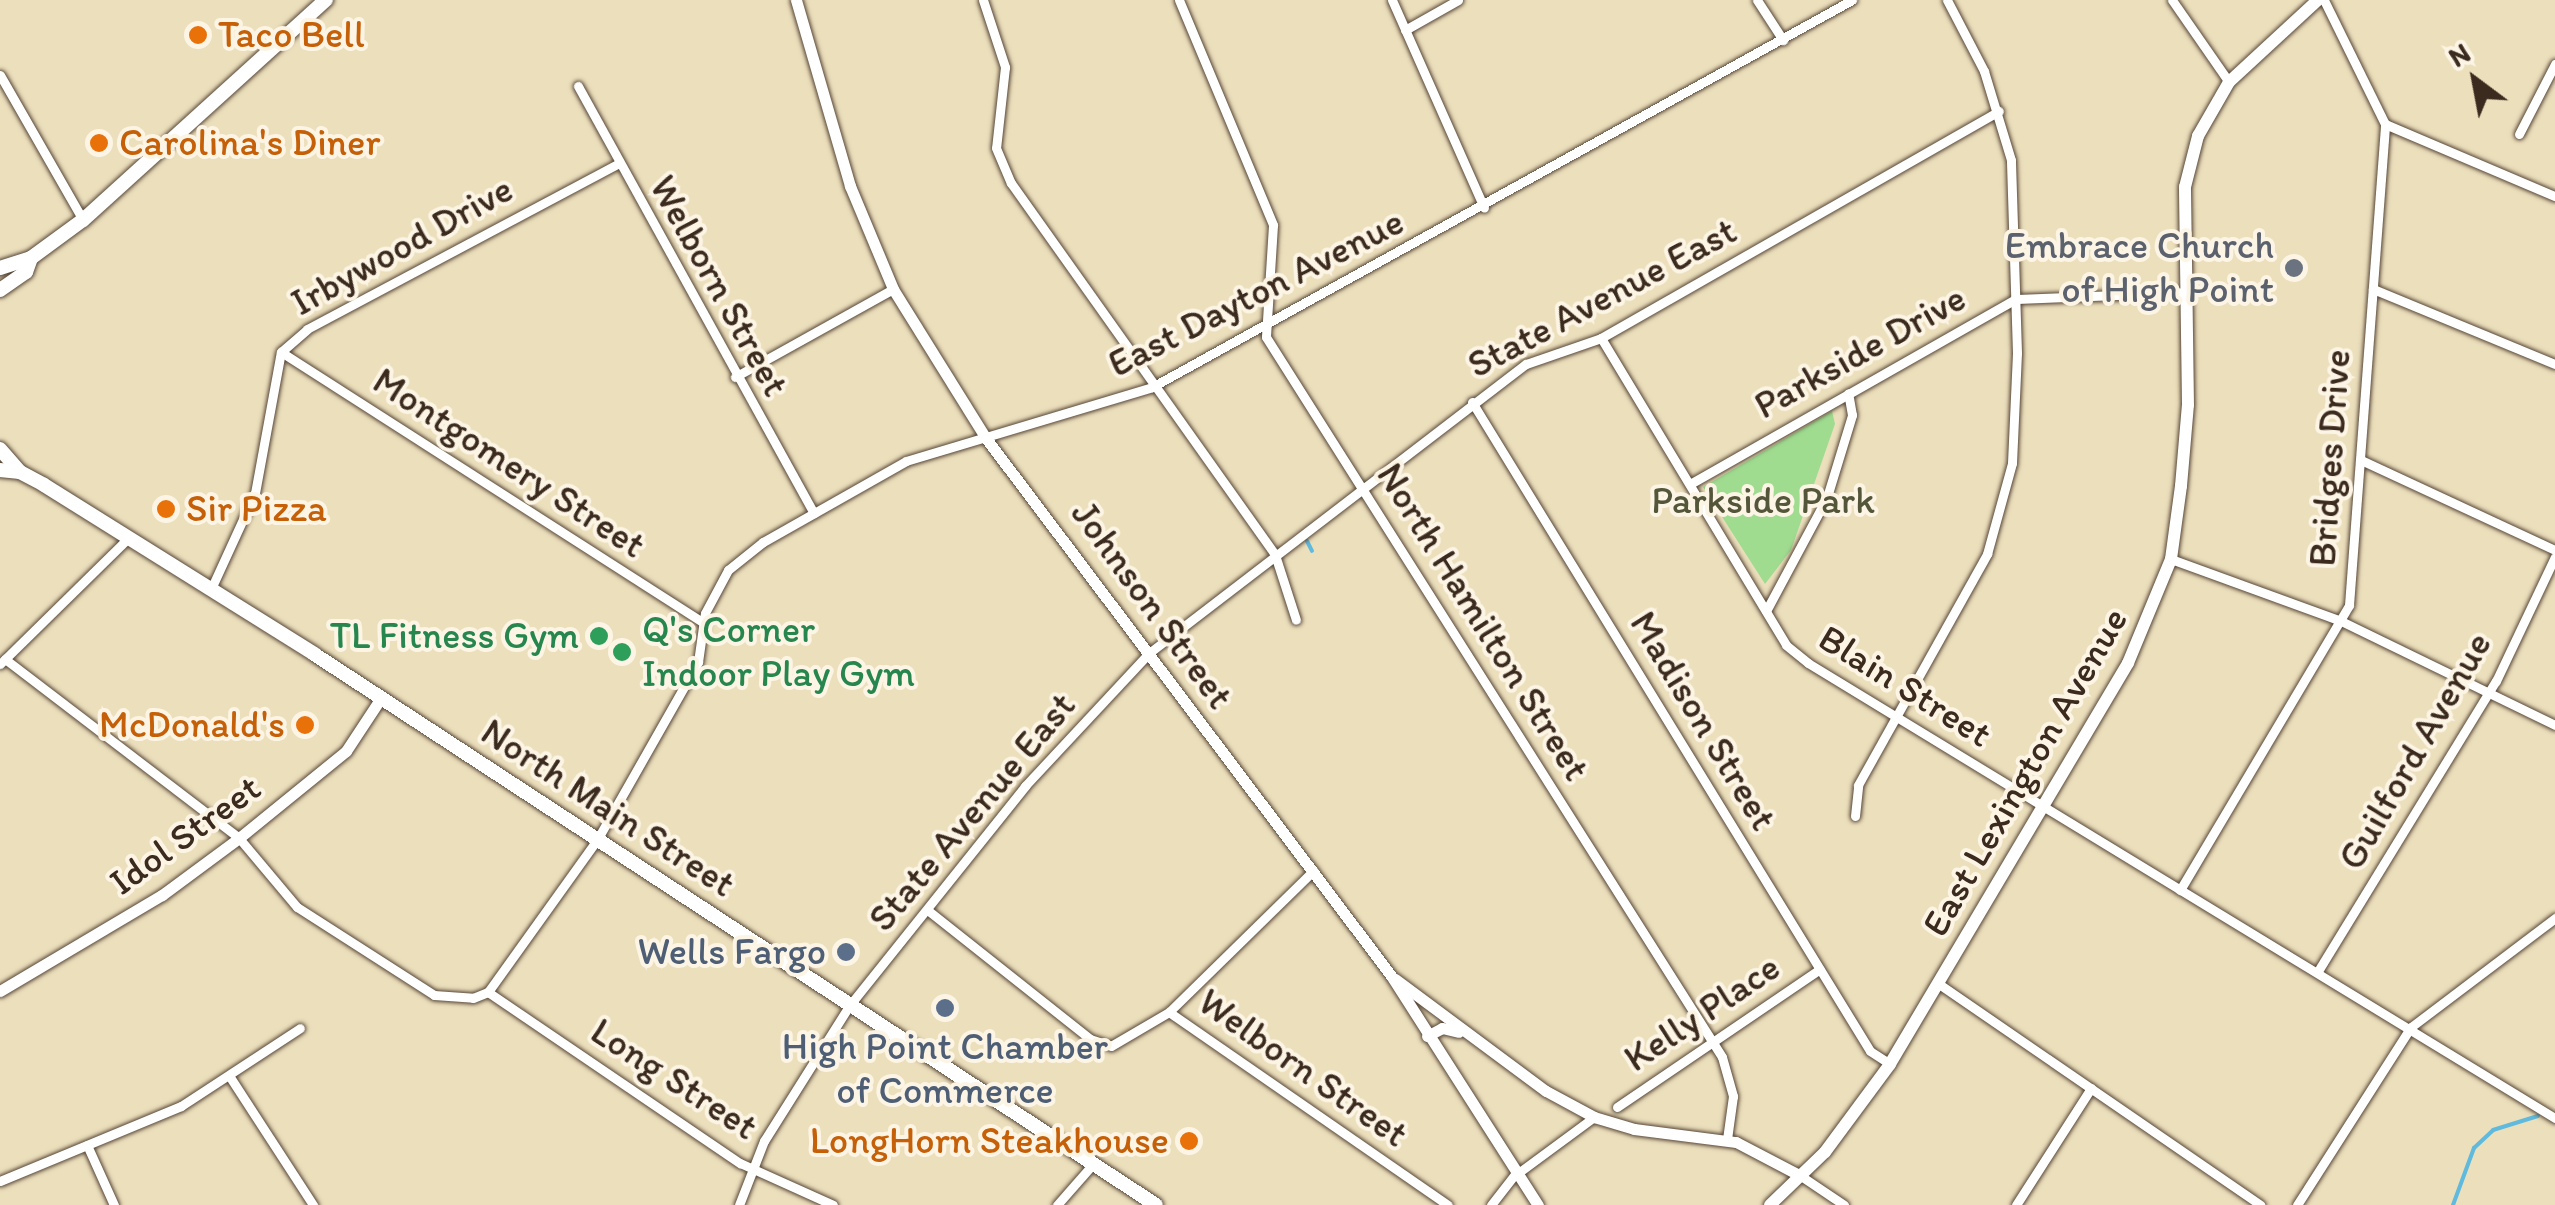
<!DOCTYPE html>
<style>
body{margin:0}
#map{position:relative;width:2555px;height:1205px;overflow:hidden;background:#ecdfbc;font-family:Itim,sans-serif}
div>[style]{position:absolute}
[style*='--x']{left:calc(var(--x)*1px);top:calc(var(--y)*1px);width:calc(var(--w)*1px);rotate:calc(var(--a)*1deg)}
.green>*{inset:0;background:#9fdc90}
.stream>*{height:4px;margin:-2px;padding:0 2px;transform-origin:2px;border-radius:2px;background:#5fbadd}
.roads{filter:drop-shadow(0 0 2px #564536) drop-shadow(0 0 2px #564536)}
.minor>*{height:9px;margin:-4.5px;padding:0 4.5px;transform-origin:4.5px;border-radius:4.5px;background:#fff}
.tertiary>*{height:11px;margin:-5.5px;padding:0 5.5px;transform-origin:5.5px;border-radius:5.5px;background:#fff}
.secondary>*{height:12px;margin:-6px;padding:0 6px;transform-origin:6px;border-radius:6px;background:#fff}
.primary>*{height:14px;margin:-7px;padding:0 7px;transform-origin:7px;border-radius:7px;background:#fff}
.dots>*{width:28px;height:28px;translate:-50% -50%;box-sizing:border-box;border:5px solid #fcf5e5;border-radius:50%}
span{translate:-50% -50%;white-space:nowrap;text-align:center;line-height:1.15;-webkit-text-stroke:8px #fcf5e5;paint-order:stroke}
.food-label{font-size:38px;color:#c56008}
.left{translate:0 -50%;text-align:left}
.right{translate:-100% -50%;text-align:right}
.street-label{font-size:38px;color:#3b2a1e}
.worship-label{font-size:38px;color:#5b616d}
.park-label{font-size:38px;color:#54563a}
.leisure-label{font-size:38px;color:#27864d}
.service-label{font-size:38px;color:#4e5e75}
.north{position:absolute;left:2425px;top:30px;width:100px;height:100px;-webkit-text-stroke:8px #fcf5e5;paint-order:stroke;rotate:328deg;font-size:28px;font-weight:700;line-height:40px;text-align:center;color:#3b2a1e}
.north::after{content:'';display:block;margin:auto;width:35px;height:45px;background:#3b2a1e;clip-path:polygon(50% 0,100% 100%,50% 72%,0 100%)}
</style>
<div id="map">
<div class="green">
<i style="clip-path:polygon(1832px 411px,1835px 424px,1791px 550px,1765px 584px,1703px 487px)"></i>
</div>
<div class="stream">
<i style="--x:1307;--y:541;--w:11;--a:63"></i>
<i style="--x:2453;--y:1205;--w:61;--a:-69.8"></i>
<i style="--x:2474;--y:1148;--w:26;--a:-43"></i>
<i style="--x:2493;--y:1130;--w:47;--a:-17.3"></i>
</div>
<div class="roads">
<div class="minor">
<i style="--x:983;--y:0;--w:71;--a:71.8"></i>
<i style="--x:1005;--y:67;--w:81;--a:96.3"></i>
<i style="--x:996;--y:148;--w:38;--a:67"></i>
<i style="--x:1011;--y:183;--w:456;--a:54.6"></i>
<i style="--x:1275;--y:555;--w:68;--a:72.1"></i>
<i style="--x:1179;--y:0;--w:244;--a:67.3"></i>
<i style="--x:1273;--y:225;--w:112;--a:93.6"></i>
<i style="--x:1266;--y:337;--w:852;--a:57.65"></i>
<i style="--x:1722;--y:1057;--w:41;--a:74.2"></i>
<i style="--x:1733;--y:1096;--w:43;--a:97.9"></i>
<i style="--x:1392;--y:0;--w:227;--a:66.1"></i>
<i style="--x:1757;--y:0;--w:48;--a:57"></i>
<i style="--x:2172;--y:0;--w:100;--a:55.2"></i>
<i style="--x:1405;--y:30;--w:61;--a:-29.5"></i>
<i style="--x:0;--y:75;--w:167;--a:60.2"></i>
<i style="--x:578;--y:86;--w:488;--a:61.1"></i>
<i style="--x:2385;--y:124;--w:185;--a:23"></i>
<i style="--x:2519;--y:134;--w:79;--a:-62.8"></i>
<i style="--x:2373;--y:289;--w:197;--a:22.4"></i>
<i style="--x:1601;--y:338;--w:358;--a:58.9"></i>
<i style="--x:1786;--y:645;--w:28;--a:39"></i>
<i style="--x:1808;--y:663;--w:875;--a:31.35"></i>
<i style="--x:281;--y:352;--w:502;--a:32.65"></i>
<i style="--x:735;--y:377;--w:181;--a:-29.1"></i>
<i style="--x:1472;--y:402;--w:761;--a:58.48"></i>
<i style="--x:1870;--y:1051;--w:24;--a:33"></i>
<i style="--x:2361;--y:460;--w:214;--a:24.9"></i>
<i style="--x:1690;--y:484;--w:374;--a:-29.6"></i>
<i style="--x:2015;--y:299;--w:172;--a:-2.3"></i>
<i style="--x:2171;--y:559;--w:181;--a:20"></i>
<i style="--x:2341;--y:621;--w:238;--a:25.9"></i>
<i style="--x:211;--y:589;--w:106;--a:-65.4"></i>
<i style="--x:255;--y:493;--w:143;--a:-79.6"></i>
<i style="--x:281;--y:352;--w:35;--a:-41"></i>
<i style="--x:307;--y:329;--w:351;--a:-28"></i>
<i style="--x:1766;--y:611;--w:129;--a:-61.8"></i>
<i style="--x:1827;--y:497;--w:86;--a:-73"></i>
<i style="--x:1852;--y:415;--w:22;--a:-100"></i>
<i style="--x:5;--y:659;--w:295;--a:37.4"></i>
<i style="--x:239;--y:838;--w:90;--a:50"></i>
<i style="--x:297;--y:907;--w:163;--a:32.7"></i>
<i style="--x:434;--y:995;--w:39;--a:4"></i>
<i style="--x:473;--y:998;--w:16;--a:-22"></i>
<i style="--x:488;--y:992;--w:187;--a:-54.4"></i>
<i style="--x:597;--y:840;--w:205;--a:-60.4"></i>
<i style="--x:698;--y:662;--w:49;--a:-81.9"></i>
<i style="--x:705;--y:613;--w:49;--a:-61.9"></i>
<i style="--x:728;--y:570;--w:45;--a:-38.7"></i>
<i style="--x:763;--y:542;--w:164;--a:-29.5"></i>
<i style="--x:906;--y:461;--w:257;--a:-16.7"></i>
<i style="--x:1152;--y:387;--w:800;--a:-28.94"></i>
<i style="--x:0;--y:664;--w:180;--a:-44.5"></i>
<i style="--x:1855;--y:816;--w:31;--a:-84"></i>
<i style="--x:1858;--y:785;--w:265;--a:-60.8"></i>
<i style="--x:1987;--y:554;--w:94;--a:-74.6"></i>
<i style="--x:2012;--y:463;--w:110;--a:-87.4"></i>
<i style="--x:2017;--y:353;--w:193;--a:-91.8"></i>
<i style="--x:2011;--y:160;--w:93;--a:-106.9"></i>
<i style="--x:1984;--y:71;--w:80;--a:-117.5"></i>
<i style="--x:2180;--y:890;--w:331;--a:-59.3"></i>
<i style="--x:2349;--y:605;--w:482;--a:-85.7"></i>
<i style="--x:2385;--y:124;--w:138;--a:-116.2"></i>
<i style="--x:930;--y:912;--w:204;--a:38.4"></i>
<i style="--x:1090;--y:1039;--w:22;--a:18"></i>
<i style="--x:1111;--y:1046;--w:67;--a:-30.4"></i>
<i style="--x:1169;--y:1012;--w:202;--a:-44.4"></i>
<i style="--x:2318;--y:971;--w:340;--a:-58.5"></i>
<i style="--x:2496;--y:681;--w:137;--a:-64.6"></i>
<i style="--x:1939;--y:984;--w:390;--a:34.5"></i>
<i style="--x:488;--y:992;--w:305;--a:34.2"></i>
<i style="--x:740;--y:1163;--w:102;--a:24.3"></i>
<i style="--x:1169;--y:1012;--w:339;--a:34.7"></i>
<i style="--x:230;--y:1077;--w:153;--a:57"></i>
<i style="--x:1617;--y:1107;--w:245;--a:-34.2"></i>
<i style="--x:87;--y:1145;--w:66;--a:65.8"></i>
<i style="--x:1801;--y:1176;--w:52;--a:34"></i>
<i style="--x:0;--y:1181;--w:196;--a:-22.5"></i>
<i style="--x:181;--y:1106;--w:142;--a:-33.2"></i>
<i style="--x:739;--y:1205;--w:69;--a:-68.7"></i>
<i style="--x:764;--y:1141;--w:160;--a:-57.8"></i>
<i style="--x:849;--y:1006;--w:282;--a:-51.3"></i>
<i style="--x:1025;--y:786;--w:182;--a:-47"></i>
<i style="--x:1149;--y:653;--w:475;--a:-37.5"></i>
<i style="--x:1526;--y:364;--w:79;--a:-19.1"></i>
<i style="--x:1601;--y:338;--w:458;--a:-29.7"></i>
<i style="--x:1057;--y:1205;--w:55;--a:-48.7"></i>
<i style="--x:1491;--y:1205;--w:37;--a:-52"></i>
<i style="--x:1514;--y:1176;--w:99;--a:-36.4"></i>
<i style="--x:2016;--y:1205;--w:139;--a:-57.3"></i>
<i style="--x:2297;--y:1205;--w:211;--a:-57.4"></i>
<i style="--x:2411;--y:1027;--w:181;--a:-37.1"></i>
</div>
<div class="tertiary">
<i style="--x:796;--y:0;--w:194;--a:73.8"></i>
<i style="--x:850;--y:186;--w:112;--a:67.3"></i>
<i style="--x:893;--y:289;--w:174;--a:58.1"></i>
<i style="--x:985;--y:437;--w:676;--a:52.99"></i>
<i style="--x:1392;--y:977;--w:271;--a:57.4"></i>
<i style="--x:1395;--y:979;--w:188;--a:36.6"></i>
<i style="--x:1546;--y:1091;--w:55;--a:28.4"></i>
<i style="--x:1594;--y:1117;--w:42;--a:16.7"></i>
<i style="--x:1634;--y:1129;--w:103;--a:7.3"></i>
<i style="--x:1736;--y:1142;--w:73;--a:27.6"></i>
<i style="--x:0;--y:991;--w:188;--a:-30.7"></i>
<i style="--x:162;--y:895;--w:96;--a:-36.5"></i>
<i style="--x:239;--y:838;--w:138;--a:-39.1"></i>
<i style="--x:346;--y:751;--w:64;--a:-56.6"></i>
<i style="--x:1427;--y:1036;--w:17;--a:-28"></i>
<i style="--x:1442;--y:1028;--w:17;--a:13"></i>
</div>
<div class="secondary">
<i style="--x:1770;--y:1205;--w:76;--a:-43.9"></i>
<i style="--x:1825;--y:1152;--w:109;--a:-53.5"></i>
<i style="--x:1890;--y:1064;--w:466;--a:-59.3"></i>
<i style="--x:2128;--y:663;--w:113;--a:-67.5"></i>
<i style="--x:2171;--y:559;--w:74;--a:-82.2"></i>
<i style="--x:2181;--y:486;--w:81;--a:-85.1"></i>
<i style="--x:2188;--y:405;--w:218;--a:-90.8"></i>
<i style="--x:2185;--y:187;--w:53;--a:-75.7"></i>
<i style="--x:2198;--y:136;--w:62;--a:-60.1"></i>
<i style="--x:2229;--y:82;--w:121;--a:-42.7"></i>
</div>
<div class="primary">
<i style="--x:0;--y:268;--w:33;--a:-18"></i>
<i style="--x:31;--y:258;--w:64;--a:-36.2"></i>
<i style="--x:83;--y:220;--w:328;--a:-42.2"></i>
<i style="--x:0;--y:290;--w:32;--a:-35"></i>
<i style="--x:26;--y:272;--w:15;--a:-70"></i>
<i style="--x:0;--y:449;--w:30;--a:49"></i>
<i style="--x:0;--y:470;--w:20;--a:6"></i>
<i style="--x:20;--y:472;--w:27;--a:28"></i>
<i style="--x:44;--y:485;--w:319;--a:32"></i>
<i style="--x:314;--y:654;--w:1006;--a:33.2"></i>
</div>
</div>
<div class="dots">
<i style="left:198px;top:35px;background:#e8710a"></i>
<i style="left:99px;top:143px;background:#e8710a"></i>
<i style="left:2294px;top:268px;background:#6b7280"></i>
<i style="left:166px;top:509px;background:#e8710a"></i>
<i style="left:599px;top:636px;background:#2e9e5b"></i>
<i style="left:622px;top:652px;background:#2e9e5b"></i>
<i style="left:305px;top:725px;background:#e8710a"></i>
<i style="left:846px;top:952px;background:#5c6f8a"></i>
<i style="left:945px;top:1008px;background:#5c6f8a"></i>
<i style="left:1189px;top:1141px;background:#e8710a"></i>
</div>
<div class="food-label">
<span class="left" style="left:218px;top:35px">Taco Bell</span>
<span class="left" style="left:119px;top:143px">Carolina's Diner</span>
<span class="left" style="left:186px;top:509px">Sir Pizza</span>
<span class="right" style="left:285px;top:725px">McDonald's</span>
<span class="right" style="left:1169px;top:1141px">LongHorn Steakhouse</span>
</div>
<div class="street-label">
<span style="left:402px;top:246px;rotate:-29deg">Irbywood Drive</span>
<span style="left:719px;top:286px;rotate:61deg">Welborn Street</span>
<span style="left:1256px;top:293px;rotate:-27deg">East Dayton Avenue</span>
<span style="left:1602px;top:298px;rotate:-28deg">State Avenue East</span>
<span style="left:1860px;top:352px;rotate:-29deg">Parkside Drive</span>
<span style="left:2330px;top:458px;rotate:-86deg">Bridges Drive</span>
<span style="left:509px;top:463px;rotate:33deg">Montgomery Street</span>
<span style="left:1152px;top:605px;rotate:54deg">Johnson Street</span>
<span style="left:1483px;top:622px;rotate:58deg">North Hamilton Street</span>
<span style="left:1905px;top:686px;rotate:32deg">Blain Street</span>
<span style="left:1703px;top:721px;rotate:59deg">Madison Street</span>
<span style="left:2415px;top:751px;rotate:-60deg">Guilford Avenue</span>
<span style="left:2025px;top:772px;rotate:-60deg">East Lexington Avenue</span>
<span style="left:608px;top:808px;rotate:33deg">North Main Street</span>
<span style="left:972px;top:812px;rotate:-50deg">State Avenue East</span>
<span style="left:185px;top:835px;rotate:-36deg">Idol Street</span>
<span style="left:1702px;top:1013px;rotate:-34deg">Kelly Place</span>
<span style="left:1303px;top:1068px;rotate:35deg">Welborn Street</span>
<span style="left:674px;top:1079px;rotate:33deg">Long Street</span>
</div>
<div class="worship-label">
<span class="right" style="left:2274px;top:268px">Embrace Church<br>of High Point</span>
</div>
<div class="park-label">
<span style="left:1763px;top:501px">Parkside Park</span>
</div>
<div class="leisure-label">
<span class="left" style="left:642px;top:652px">Q's Corner<br>Indoor Play Gym</span>
<span class="right" style="left:579px;top:636px">TL Fitness Gym</span>
</div>
<div class="service-label">
<span class="right" style="left:826px;top:952px">Wells Fargo</span>
<span style="left:945px;top:1069px">High Point Chamber<br>of Commerce</span>
</div>
<div class="north">N</div>
</div>
